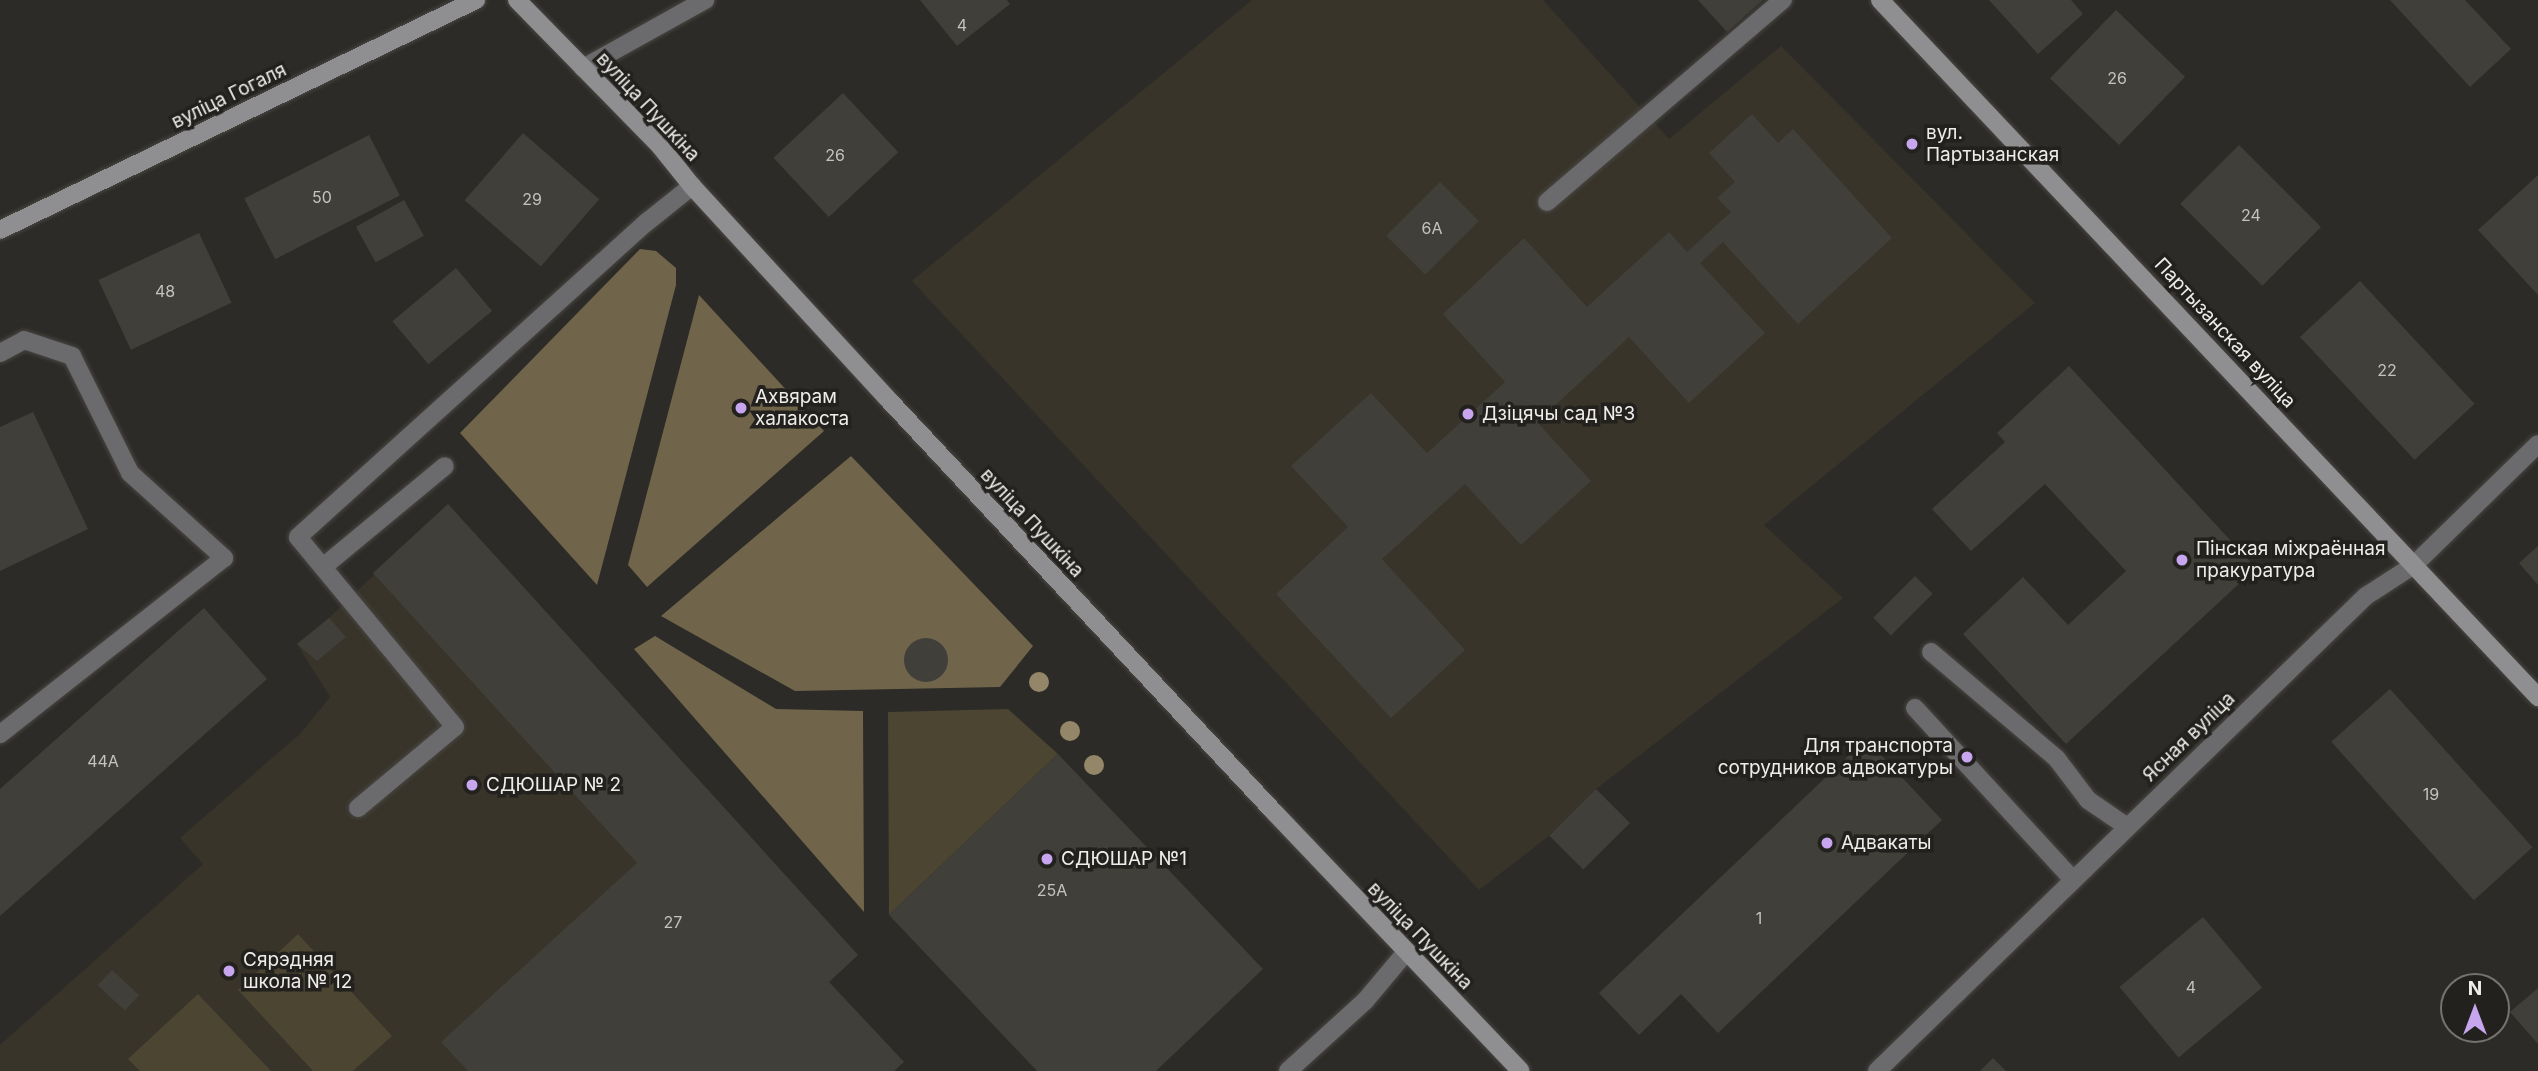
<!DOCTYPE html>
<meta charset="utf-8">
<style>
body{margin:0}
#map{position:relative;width:2538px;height:1071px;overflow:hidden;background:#2d2b27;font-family:Inter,sans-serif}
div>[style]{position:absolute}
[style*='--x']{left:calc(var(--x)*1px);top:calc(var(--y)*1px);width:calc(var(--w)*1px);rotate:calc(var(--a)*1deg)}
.built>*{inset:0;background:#38342a}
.green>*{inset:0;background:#4c4532}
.forest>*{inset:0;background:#70654a}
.building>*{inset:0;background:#413f3a;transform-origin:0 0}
.round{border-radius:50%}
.roads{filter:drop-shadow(0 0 2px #484642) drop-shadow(0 0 2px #484642)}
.lane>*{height:18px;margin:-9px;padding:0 9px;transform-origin:9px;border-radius:9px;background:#6b6a6d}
.street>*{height:18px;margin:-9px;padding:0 9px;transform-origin:9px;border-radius:9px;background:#6b6a6d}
.secondary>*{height:18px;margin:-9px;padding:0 9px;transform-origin:9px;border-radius:9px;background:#8f8e91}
.trees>*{width:20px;height:20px;margin:-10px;border-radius:50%;background:#948769}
.dots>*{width:19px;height:19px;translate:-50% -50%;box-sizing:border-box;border:4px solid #23211d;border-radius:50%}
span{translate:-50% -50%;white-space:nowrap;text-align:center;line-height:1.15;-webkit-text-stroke:7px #23211d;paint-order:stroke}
.number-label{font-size:16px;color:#c4c2bf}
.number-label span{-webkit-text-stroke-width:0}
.street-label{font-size:19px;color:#efedeb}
.poi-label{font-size:19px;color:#efedeb}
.left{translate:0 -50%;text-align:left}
.right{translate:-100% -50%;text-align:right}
.north{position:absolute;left:2440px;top:973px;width:70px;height:70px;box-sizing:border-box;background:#23211d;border:2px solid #75736f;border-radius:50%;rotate:0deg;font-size:19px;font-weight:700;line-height:28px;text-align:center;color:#efedeb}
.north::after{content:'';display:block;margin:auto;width:24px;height:32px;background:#c7a6ef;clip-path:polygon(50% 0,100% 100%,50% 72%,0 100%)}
</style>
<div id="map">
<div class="built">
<i style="clip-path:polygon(1252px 0,1543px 0,1669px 139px,1781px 46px,2035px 303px,1764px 525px,1843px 598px,1596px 789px,1549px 836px,1479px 890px,912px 281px)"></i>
<i style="clip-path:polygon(448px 504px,858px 955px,829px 982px,904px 1062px,894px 1071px,0 1071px,0 1045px,203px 864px,180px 838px,301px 733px,330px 697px,297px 644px,329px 618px)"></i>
</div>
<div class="green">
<i style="clip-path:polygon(1008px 709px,1058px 754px,889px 915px,888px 712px)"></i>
<i style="clip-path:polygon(298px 934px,392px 1036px,353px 1071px,313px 1071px,238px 990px)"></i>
<i style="clip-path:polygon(198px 994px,271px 1071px,140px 1071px,128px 1059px)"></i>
</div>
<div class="forest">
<i style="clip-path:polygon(640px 249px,656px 251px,676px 268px,676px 285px,597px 585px,460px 433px)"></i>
<i style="clip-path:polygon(699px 295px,824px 431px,647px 587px,628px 565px)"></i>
<i style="clip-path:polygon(851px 456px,1033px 646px,1000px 687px,795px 691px,661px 616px)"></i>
<i style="clip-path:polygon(655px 636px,776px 709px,863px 711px,864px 912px,634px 649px)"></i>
</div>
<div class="building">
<i style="clip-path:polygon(920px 0,1007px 0,1010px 4px,957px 46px)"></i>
<i style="clip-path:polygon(1698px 0,1763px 0,1727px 32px)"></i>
<i style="clip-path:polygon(1989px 0,2071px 0,2083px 14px,2038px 54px)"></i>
<i style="clip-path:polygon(2390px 0,2465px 0,2511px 49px,2470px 87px)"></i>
<i style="left:2116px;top:10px;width:96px;height:95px;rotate:44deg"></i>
<i style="left:843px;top:93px;width:81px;height:95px;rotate:47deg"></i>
<i style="clip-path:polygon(1752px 114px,1778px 143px,1793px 129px,1892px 238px,1798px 324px,1723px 242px,1700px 263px,1765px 333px,1689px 403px,1629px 337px,1537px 422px,1591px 481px,1521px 545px,1465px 484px,1382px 559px,1465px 650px,1391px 718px,1276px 594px,1348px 527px,1291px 466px,1371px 393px,1427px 453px,1505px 382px,1443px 314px,1524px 238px,1587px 307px,1669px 232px,1687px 252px,1731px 212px,1717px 198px,1735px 182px,1709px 153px)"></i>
<i style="left:523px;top:133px;width:101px;height:89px;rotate:41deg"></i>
<i style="left:369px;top:135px;width:68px;height:140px;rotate:63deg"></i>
<i style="left:2239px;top:145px;width:116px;height:83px;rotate:45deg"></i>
<i style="clip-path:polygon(2538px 175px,2538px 295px,2478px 230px)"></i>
<i style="left:1440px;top:182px;width:55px;height:76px;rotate:45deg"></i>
<i style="left:404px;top:200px;width:41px;height:55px;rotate:61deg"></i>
<i style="left:199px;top:233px;width:77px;height:111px;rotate:65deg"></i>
<i style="left:456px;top:268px;width:56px;height:83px;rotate:50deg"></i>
<i style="left:2360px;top:281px;width:168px;height:82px;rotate:47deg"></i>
<i style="clip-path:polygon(2069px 366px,2256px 568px,2066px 744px,1963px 634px,2023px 577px,2068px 625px,2126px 571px,2045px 484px,1971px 551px,1932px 509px,2005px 442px,1997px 433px)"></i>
<i style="clip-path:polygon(33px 412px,88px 529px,0 571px,0 427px)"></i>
<i style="clip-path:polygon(448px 504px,858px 955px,829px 982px,904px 1062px,894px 1071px,468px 1071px,441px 1042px,637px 863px,373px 573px)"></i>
<i style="clip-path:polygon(2538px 546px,2538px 585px,2519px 563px)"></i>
<i style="left:1915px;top:576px;width:25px;height:59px;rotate:45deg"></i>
<i style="clip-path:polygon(204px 608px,267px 679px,0 916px,0 789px)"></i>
<i style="clip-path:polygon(329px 618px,346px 637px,317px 661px,297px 644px)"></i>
<i class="round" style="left:904px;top:638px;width:44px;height:44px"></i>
<i style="left:2390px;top:689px;width:213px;height:79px;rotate:48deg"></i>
<i style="clip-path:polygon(1866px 739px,1942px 820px,1718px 1033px,1681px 994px,1639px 1035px,1599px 993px)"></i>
<i style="clip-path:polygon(1058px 754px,1263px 969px,1156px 1071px,1037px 1071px,889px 915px)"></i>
<i style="left:1596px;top:789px;width:48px;height:66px;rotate:45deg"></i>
<i style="left:2203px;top:917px;width:92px;height:109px;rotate:50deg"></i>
<i style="left:112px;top:970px;width:37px;height:21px;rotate:43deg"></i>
<i style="clip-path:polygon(2538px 988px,2538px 1044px,2510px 1012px)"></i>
<i style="clip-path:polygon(1993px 1058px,2006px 1071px,1980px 1071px)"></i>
</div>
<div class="roads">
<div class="lane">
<i style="--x:1547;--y:202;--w:311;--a:-40.6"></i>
<i style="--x:0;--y:353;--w:27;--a:-28"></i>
<i style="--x:24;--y:340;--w:51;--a:18.4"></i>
<i style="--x:72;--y:356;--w:131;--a:63.6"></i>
<i style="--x:130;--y:473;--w:127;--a:42.1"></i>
<i style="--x:224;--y:558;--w:285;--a:141.8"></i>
<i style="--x:323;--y:567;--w:158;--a:-39.6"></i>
<i style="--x:1931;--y:652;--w:165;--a:40.3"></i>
<i style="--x:2057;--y:759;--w:51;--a:52.9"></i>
<i style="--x:2088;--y:800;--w:46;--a:34.4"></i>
<i style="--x:1915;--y:708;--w:232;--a:47.4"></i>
<i style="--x:358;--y:808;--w:126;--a:-39.9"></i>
<i style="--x:455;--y:727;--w:246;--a:-129.6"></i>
<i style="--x:298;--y:537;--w:470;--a:-42.1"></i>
<i style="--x:647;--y:222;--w:58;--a:-38.7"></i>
</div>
<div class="street">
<i style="--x:583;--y:68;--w:140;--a:-29.1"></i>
<i style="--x:1288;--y:1071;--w:104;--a:-42.3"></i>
<i style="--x:1365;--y:1001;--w:64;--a:-50.1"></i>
<i style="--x:1877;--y:1071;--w:682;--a:-44.17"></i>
<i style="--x:2366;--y:596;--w:57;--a:-32.9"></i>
<i style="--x:2414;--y:565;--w:173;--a:-44.3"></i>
</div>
<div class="secondary">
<i style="--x:517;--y:0;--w:204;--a:45.6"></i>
<i style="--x:660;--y:146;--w:51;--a:51.3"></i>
<i style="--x:692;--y:186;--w:287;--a:47.4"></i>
<i style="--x:886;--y:397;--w:570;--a:46.92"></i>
<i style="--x:1275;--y:813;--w:356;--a:46.4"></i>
<i style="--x:1880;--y:0;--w:959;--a:46.65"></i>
<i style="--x:0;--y:230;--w:529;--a:-25.79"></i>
</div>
</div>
<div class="trees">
<i style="left:1039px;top:682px"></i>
<i style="left:1070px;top:731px"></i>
<i style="left:1094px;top:765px"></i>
</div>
<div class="dots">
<i style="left:1912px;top:144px;background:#c7a6ef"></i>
<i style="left:741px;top:408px;background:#c7a6ef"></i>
<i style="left:1468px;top:414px;background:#c7a6ef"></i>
<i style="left:2182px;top:560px;background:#c7a6ef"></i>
<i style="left:1967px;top:757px;background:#c7a6ef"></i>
<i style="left:472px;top:785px;background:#c7a6ef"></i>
<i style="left:1827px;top:843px;background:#c7a6ef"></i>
<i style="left:1047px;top:859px;background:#c7a6ef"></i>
<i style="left:229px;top:971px;background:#c7a6ef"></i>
</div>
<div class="number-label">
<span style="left:962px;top:25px">4</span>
<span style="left:2117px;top:78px">26</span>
<span style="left:835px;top:155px">26</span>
<span style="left:322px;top:197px">50</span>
<span style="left:532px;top:199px">29</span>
<span style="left:2251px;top:215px">24</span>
<span style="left:1432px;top:228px">6А</span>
<span style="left:165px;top:291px">48</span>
<span style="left:2387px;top:370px">22</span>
<span style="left:103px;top:761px">44А</span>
<span style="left:2431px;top:794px">19</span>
<span style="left:1052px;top:890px">25А</span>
<span style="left:1759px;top:918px">1</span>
<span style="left:673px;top:922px">27</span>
<span style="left:2191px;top:987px">4</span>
</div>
<div class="street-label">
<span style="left:229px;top:96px;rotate:-26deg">вуліца Гогаля</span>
<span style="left:648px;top:107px;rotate:47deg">вуліца Пушкіна</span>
<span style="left:2225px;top:333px;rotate:47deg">Партызанская вуліца</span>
<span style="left:1032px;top:523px;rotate:47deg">вуліца Пушкіна</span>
<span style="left:2189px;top:737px;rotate:-44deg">Ясная вуліца</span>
<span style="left:1420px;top:936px;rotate:46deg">вуліца Пушкіна</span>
</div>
<div class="poi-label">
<span class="left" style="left:1926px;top:144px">вул.<br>Партызанская</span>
<span class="left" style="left:755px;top:408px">Ахвярам<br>халакоста</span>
<span class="left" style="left:1482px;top:414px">Дзіцячы сад №3</span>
<span class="left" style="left:2196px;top:560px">Пінская міжраённая<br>пракуратура</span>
<span class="right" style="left:1953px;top:757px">Для транспорта<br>сотрудников адвокатуры</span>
<span class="left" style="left:486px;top:785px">СДЮШАР № 2</span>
<span class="left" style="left:1841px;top:843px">Адвакаты</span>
<span class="left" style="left:1061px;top:859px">СДЮШАР №1</span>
<span class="left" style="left:243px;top:971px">Сярэдняя<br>школа № 12</span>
</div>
<div class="north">N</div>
</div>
